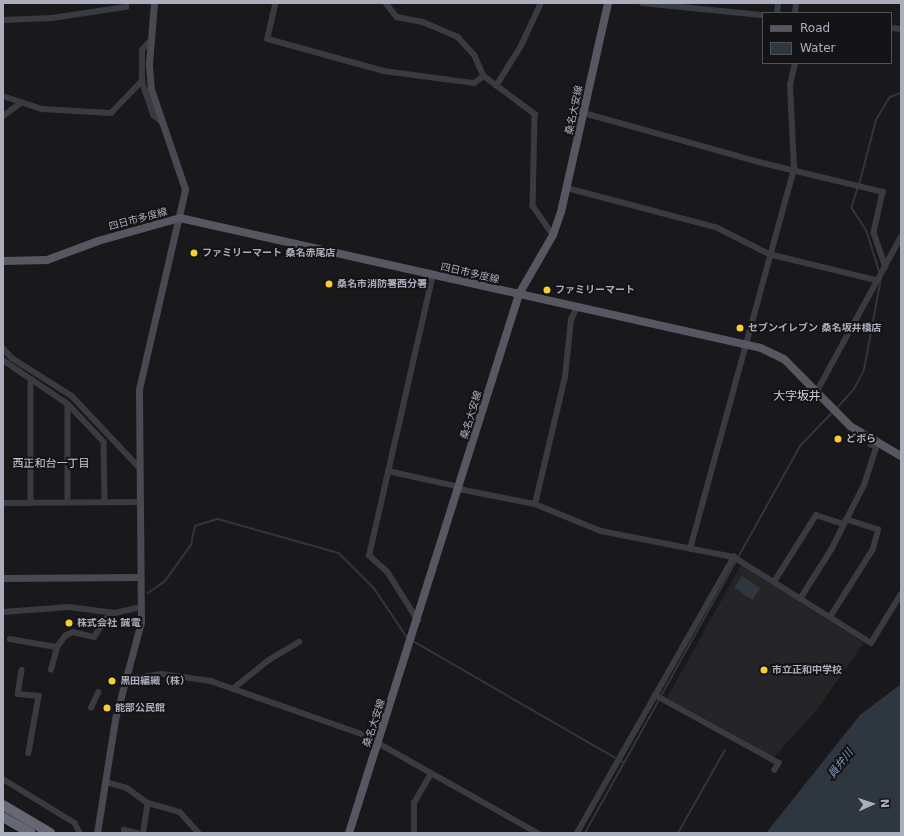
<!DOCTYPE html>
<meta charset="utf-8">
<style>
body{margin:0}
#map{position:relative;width:904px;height:836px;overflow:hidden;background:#19191b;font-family:"DejaVu Sans","Noto Sans JP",sans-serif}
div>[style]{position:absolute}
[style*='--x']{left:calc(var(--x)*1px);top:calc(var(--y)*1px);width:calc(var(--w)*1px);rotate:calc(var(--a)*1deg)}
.built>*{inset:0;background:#252528}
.water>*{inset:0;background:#2e3640;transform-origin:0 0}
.stream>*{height:1.5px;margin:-0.75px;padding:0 0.75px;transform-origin:0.75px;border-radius:0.75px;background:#2e3640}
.street>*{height:5.5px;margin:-2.75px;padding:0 2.75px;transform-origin:2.75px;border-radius:2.75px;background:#3a3a41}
.secondary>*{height:7px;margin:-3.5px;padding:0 3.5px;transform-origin:3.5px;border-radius:3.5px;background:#484951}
.primary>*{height:8px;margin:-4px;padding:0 4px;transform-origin:4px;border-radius:4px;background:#565760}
.highway>*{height:10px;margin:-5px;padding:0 5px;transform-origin:5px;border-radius:5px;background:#666772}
.dots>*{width:11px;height:11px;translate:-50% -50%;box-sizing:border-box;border:2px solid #141416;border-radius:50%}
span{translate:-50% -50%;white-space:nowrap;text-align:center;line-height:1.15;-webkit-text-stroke:4px #141416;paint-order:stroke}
.street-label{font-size:10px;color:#abaebb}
.poi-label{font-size:10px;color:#abaebb;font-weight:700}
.left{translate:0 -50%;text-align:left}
.neighbourhood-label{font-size:11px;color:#ccced7}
.water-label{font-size:11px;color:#8197b7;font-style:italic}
.quarter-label{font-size:12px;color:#ccced7}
.frame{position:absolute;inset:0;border:4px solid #abaebb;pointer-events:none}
.legend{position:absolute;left:762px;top:12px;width:130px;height:52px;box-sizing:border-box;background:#141416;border:1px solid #505258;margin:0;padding:5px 7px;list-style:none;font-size:12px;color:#abaebb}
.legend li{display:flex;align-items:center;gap:8px;height:20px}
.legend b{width:20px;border:1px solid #505258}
.north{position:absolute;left:852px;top:784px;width:40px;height:40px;-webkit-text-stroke:3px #141416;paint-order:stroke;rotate:87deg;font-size:11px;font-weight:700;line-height:16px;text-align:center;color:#abaebb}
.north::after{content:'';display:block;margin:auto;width:14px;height:18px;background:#abaebb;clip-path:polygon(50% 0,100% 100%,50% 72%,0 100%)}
</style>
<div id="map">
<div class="built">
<i style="clip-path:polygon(741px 565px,864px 643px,815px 712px,774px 757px,667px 698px)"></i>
</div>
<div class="water">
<i style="left:742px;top:576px;width:22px;height:14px;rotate:34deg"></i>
<i style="clip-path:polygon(901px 684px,901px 833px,766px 833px,860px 715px)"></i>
</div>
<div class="stream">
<i style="--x:859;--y:185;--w:67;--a:-75.3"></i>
<i style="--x:876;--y:120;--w:27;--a:-59"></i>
<i style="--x:890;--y:97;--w:12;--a:-20"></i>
<i style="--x:858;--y:188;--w:21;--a:107"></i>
<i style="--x:852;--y:208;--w:27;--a:57"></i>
<i style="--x:867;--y:231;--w:44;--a:72.8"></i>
<i style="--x:837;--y:408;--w:25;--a:-48"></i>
<i style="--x:854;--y:389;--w:21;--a:-62"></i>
<i style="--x:864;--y:370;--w:94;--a:-79.5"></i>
<i style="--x:148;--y:593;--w:21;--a:-35"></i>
<i style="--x:165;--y:581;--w:44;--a:-54.2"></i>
<i style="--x:191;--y:545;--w:19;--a:-78"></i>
<i style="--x:195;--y:526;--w:24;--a:-17"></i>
<i style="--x:218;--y:519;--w:126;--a:15.7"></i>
<i style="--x:339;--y:553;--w:49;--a:45"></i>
<i style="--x:374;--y:588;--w:59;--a:56"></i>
<i style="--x:413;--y:641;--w:242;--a:30"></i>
<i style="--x:661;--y:696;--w:286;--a:-60.9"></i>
<i style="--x:800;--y:446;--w:47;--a:-45.9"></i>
<i style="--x:585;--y:833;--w:152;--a:-60.9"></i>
<i style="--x:678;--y:833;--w:95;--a:-60.5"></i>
</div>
<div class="street">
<i style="--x:276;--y:3;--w:37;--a:103"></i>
<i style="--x:268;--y:39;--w:120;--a:15.4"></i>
<i style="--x:384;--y:71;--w:91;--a:7.6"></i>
<i style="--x:474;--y:83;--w:12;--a:-35"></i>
<i style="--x:386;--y:3;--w:18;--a:52"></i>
<i style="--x:397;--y:17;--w:26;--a:11"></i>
<i style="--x:423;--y:22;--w:38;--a:23"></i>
<i style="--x:458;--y:37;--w:25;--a:48"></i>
<i style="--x:475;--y:56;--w:22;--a:66"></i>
<i style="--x:484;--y:76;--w:64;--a:36.7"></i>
<i style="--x:535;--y:114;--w:92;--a:91.2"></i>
<i style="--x:533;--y:206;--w:35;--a:55"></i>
<i style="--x:642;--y:3;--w:122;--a:5.7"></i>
<i style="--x:777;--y:13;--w:10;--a:-84"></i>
<i style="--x:795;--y:13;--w:10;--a:-84"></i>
<i style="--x:3;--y:20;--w:49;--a:-2.3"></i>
<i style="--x:52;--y:18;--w:75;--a:-8.5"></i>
<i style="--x:126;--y:7;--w:4;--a:-90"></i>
<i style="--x:891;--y:28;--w:10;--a:6"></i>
<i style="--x:142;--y:81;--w:31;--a:-90"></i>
<i style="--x:142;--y:50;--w:12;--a:-48"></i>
<i style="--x:496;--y:86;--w:47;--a:-58"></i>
<i style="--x:521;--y:46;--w:47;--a:-65.1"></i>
<i style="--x:3;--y:96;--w:41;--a:18.4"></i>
<i style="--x:42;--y:109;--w:69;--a:3.3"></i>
<i style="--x:111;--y:113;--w:45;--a:-45.9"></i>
<i style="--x:142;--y:81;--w:36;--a:71"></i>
<i style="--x:154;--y:115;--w:11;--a:41"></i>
<i style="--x:584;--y:113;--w:182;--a:15.6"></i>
<i style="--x:759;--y:162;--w:128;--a:13.6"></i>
<i style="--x:883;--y:192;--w:42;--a:102.4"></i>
<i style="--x:874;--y:233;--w:36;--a:71"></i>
<i style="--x:3;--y:116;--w:22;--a:-36"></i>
<i style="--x:567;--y:188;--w:156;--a:14.8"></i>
<i style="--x:718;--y:228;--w:57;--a:27"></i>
<i style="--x:769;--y:254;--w:110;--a:13.7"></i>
<i style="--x:3;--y:348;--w:13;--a:48"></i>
<i style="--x:12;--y:358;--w:71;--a:32.3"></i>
<i style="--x:72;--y:396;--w:95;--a:46.7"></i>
<i style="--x:3;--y:360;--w:78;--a:34.1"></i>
<i style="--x:68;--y:404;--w:52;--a:46.5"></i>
<i style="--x:104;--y:442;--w:60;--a:89"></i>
<i style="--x:31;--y:379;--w:124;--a:90"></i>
<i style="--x:817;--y:391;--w:175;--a:-61.4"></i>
<i style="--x:68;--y:404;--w:98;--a:90"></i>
<i style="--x:388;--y:471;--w:74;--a:12.5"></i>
<i style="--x:459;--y:489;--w:77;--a:11.2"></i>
<i style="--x:535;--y:504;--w:71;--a:22.2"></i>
<i style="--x:601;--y:531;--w:136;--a:11.1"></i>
<i style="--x:734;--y:557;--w:162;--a:32.1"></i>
<i style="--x:871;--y:643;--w:57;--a:-58.5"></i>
<i style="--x:3;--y:503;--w:135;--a:-0.4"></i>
<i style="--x:535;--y:504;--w:130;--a:-76.7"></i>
<i style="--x:565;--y:377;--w:57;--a:-84"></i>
<i style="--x:571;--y:320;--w:14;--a:-65"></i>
<i style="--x:690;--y:549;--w:395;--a:-74.7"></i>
<i style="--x:794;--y:168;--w:83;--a:-92.8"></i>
<i style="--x:790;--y:85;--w:23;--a:-77"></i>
<i style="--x:774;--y:582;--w:79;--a:-57.9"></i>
<i style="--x:816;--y:515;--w:28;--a:18"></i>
<i style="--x:800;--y:599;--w:58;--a:-57.7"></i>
<i style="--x:831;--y:550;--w:73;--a:-63.1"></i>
<i style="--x:864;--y:485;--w:40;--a:-72"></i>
<i style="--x:876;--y:447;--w:5;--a:-158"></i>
<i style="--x:871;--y:445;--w:5;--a:-79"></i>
<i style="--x:3;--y:612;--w:66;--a:-4.3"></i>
<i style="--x:69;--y:607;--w:46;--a:7.4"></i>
<i style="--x:115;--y:613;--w:26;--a:-13"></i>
<i style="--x:830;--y:617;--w:80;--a:-57.7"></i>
<i style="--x:873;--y:549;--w:20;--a:-75"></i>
<i style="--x:878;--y:530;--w:33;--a:-162"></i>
<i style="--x:418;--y:621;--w:58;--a:-122.3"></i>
<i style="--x:387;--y:572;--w:24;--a:-138"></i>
<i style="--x:369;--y:556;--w:289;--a:-77.2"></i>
<i style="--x:10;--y:639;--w:48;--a:9.7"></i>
<i style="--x:22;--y:670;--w:24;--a:99"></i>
<i style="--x:18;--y:694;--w:21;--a:5"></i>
<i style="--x:39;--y:696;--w:58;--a:100"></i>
<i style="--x:51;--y:670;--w:24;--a:-75"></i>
<i style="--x:57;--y:647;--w:14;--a:-54"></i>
<i style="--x:65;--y:636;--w:9;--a:-27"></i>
<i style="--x:73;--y:632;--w:22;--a:13"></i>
<i style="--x:94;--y:637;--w:29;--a:-56"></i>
<i style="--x:126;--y:679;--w:36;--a:-8"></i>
<i style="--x:162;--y:674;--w:49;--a:8.1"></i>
<i style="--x:211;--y:681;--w:178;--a:19.4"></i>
<i style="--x:234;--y:688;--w:45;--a:-38.7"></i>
<i style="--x:269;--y:660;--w:35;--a:-31"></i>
<i style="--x:655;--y:695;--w:141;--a:28.7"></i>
<i style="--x:779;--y:763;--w:8;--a:120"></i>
<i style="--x:91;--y:708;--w:17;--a:-65"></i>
<i style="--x:378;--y:743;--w:184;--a:29.4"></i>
<i style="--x:3;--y:779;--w:84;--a:31.4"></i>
<i style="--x:75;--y:823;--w:11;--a:63"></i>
<i style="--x:106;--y:782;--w:22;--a:16"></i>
<i style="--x:127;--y:788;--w:26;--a:36"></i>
<i style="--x:148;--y:803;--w:33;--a:16"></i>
<i style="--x:180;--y:812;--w:28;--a:48"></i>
<i style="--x:124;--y:833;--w:3;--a:-90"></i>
<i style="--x:124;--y:830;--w:13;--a:13"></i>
<i style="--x:143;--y:833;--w:30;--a:-81"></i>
<i style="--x:414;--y:833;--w:30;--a:-90"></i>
<i style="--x:414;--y:803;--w:34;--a:-60"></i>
<i style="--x:577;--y:833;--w:318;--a:-60.4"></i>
</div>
<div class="secondary">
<i style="--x:3;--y:578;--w:136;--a:-0.4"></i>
<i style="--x:97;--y:833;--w:115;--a:-81"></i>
<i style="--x:115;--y:719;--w:100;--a:-75"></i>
<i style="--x:141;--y:622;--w:233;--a:-90.5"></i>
<i style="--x:139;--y:389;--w:205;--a:-77"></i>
<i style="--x:185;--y:189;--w:106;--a:-108.8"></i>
<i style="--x:151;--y:89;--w:25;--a:-95"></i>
<i style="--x:149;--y:64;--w:61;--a:-85.3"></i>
</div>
<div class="primary">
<i style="--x:3;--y:261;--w:44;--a:-1.3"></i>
<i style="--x:47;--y:260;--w:54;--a:-20.4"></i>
<i style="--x:98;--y:241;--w:85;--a:-15.7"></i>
<i style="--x:180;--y:218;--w:595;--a:12.61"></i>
<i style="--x:761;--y:348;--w:25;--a:26"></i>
<i style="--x:784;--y:359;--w:94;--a:45.4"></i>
<i style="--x:850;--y:426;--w:59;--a:30.5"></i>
<i style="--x:349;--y:833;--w:565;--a:-72.49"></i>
<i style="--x:519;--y:294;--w:68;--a:-60"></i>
<i style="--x:553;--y:235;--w:24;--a:-71"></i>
<i style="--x:561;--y:212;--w:214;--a:-77.3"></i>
</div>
<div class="highway">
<i style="--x:3;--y:805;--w:55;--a:30.8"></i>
<i style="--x:3;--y:817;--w:32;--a:30"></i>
</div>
<div class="dots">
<i style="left:194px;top:253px;background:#f8ce34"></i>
<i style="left:329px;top:284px;background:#f8ce34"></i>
<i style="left:547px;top:290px;background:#f8ce34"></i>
<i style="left:740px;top:328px;background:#f8ce34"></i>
<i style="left:838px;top:439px;background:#f8ce34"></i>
<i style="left:69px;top:623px;background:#f8ce34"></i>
<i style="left:764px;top:670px;background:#f8ce34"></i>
<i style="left:112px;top:681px;background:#f8ce34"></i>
<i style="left:107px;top:708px;background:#f8ce34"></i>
</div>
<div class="street-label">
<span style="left:574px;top:110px;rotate:-78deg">桑名大安線</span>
<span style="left:138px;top:219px;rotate:-15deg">四日市多度線</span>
<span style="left:470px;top:273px;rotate:13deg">四日市多度線</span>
<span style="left:471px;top:415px;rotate:-73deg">桑名大安線</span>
<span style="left:374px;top:723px;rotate:-72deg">桑名大安線</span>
</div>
<div class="poi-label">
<span class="left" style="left:202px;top:253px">ファミリーマート 桑名赤尾店</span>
<span class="left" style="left:337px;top:284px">桑名市消防署西分署</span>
<span class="left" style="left:555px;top:290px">ファミリーマート</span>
<span class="left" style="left:748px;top:328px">セブンイレブン 桑名坂井橋店</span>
<span class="left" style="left:846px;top:439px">どボら</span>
<span class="left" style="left:77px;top:623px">株式会社 誠電</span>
<span class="left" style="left:772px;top:670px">市立正和中学校</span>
<span class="left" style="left:120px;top:681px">黒田編織（株）</span>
<span class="left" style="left:115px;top:708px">能部公民館</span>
</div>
<div class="neighbourhood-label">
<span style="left:51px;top:464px">西正和台一丁目</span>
</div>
<div class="water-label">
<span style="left:841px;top:764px;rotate:-52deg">員弁川</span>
</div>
<div class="quarter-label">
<span style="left:797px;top:397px">大字坂井</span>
</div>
<div class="frame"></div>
<ul class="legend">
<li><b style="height:5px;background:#565760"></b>Road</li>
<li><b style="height:11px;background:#2e3640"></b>Water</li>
</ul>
<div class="north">N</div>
</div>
